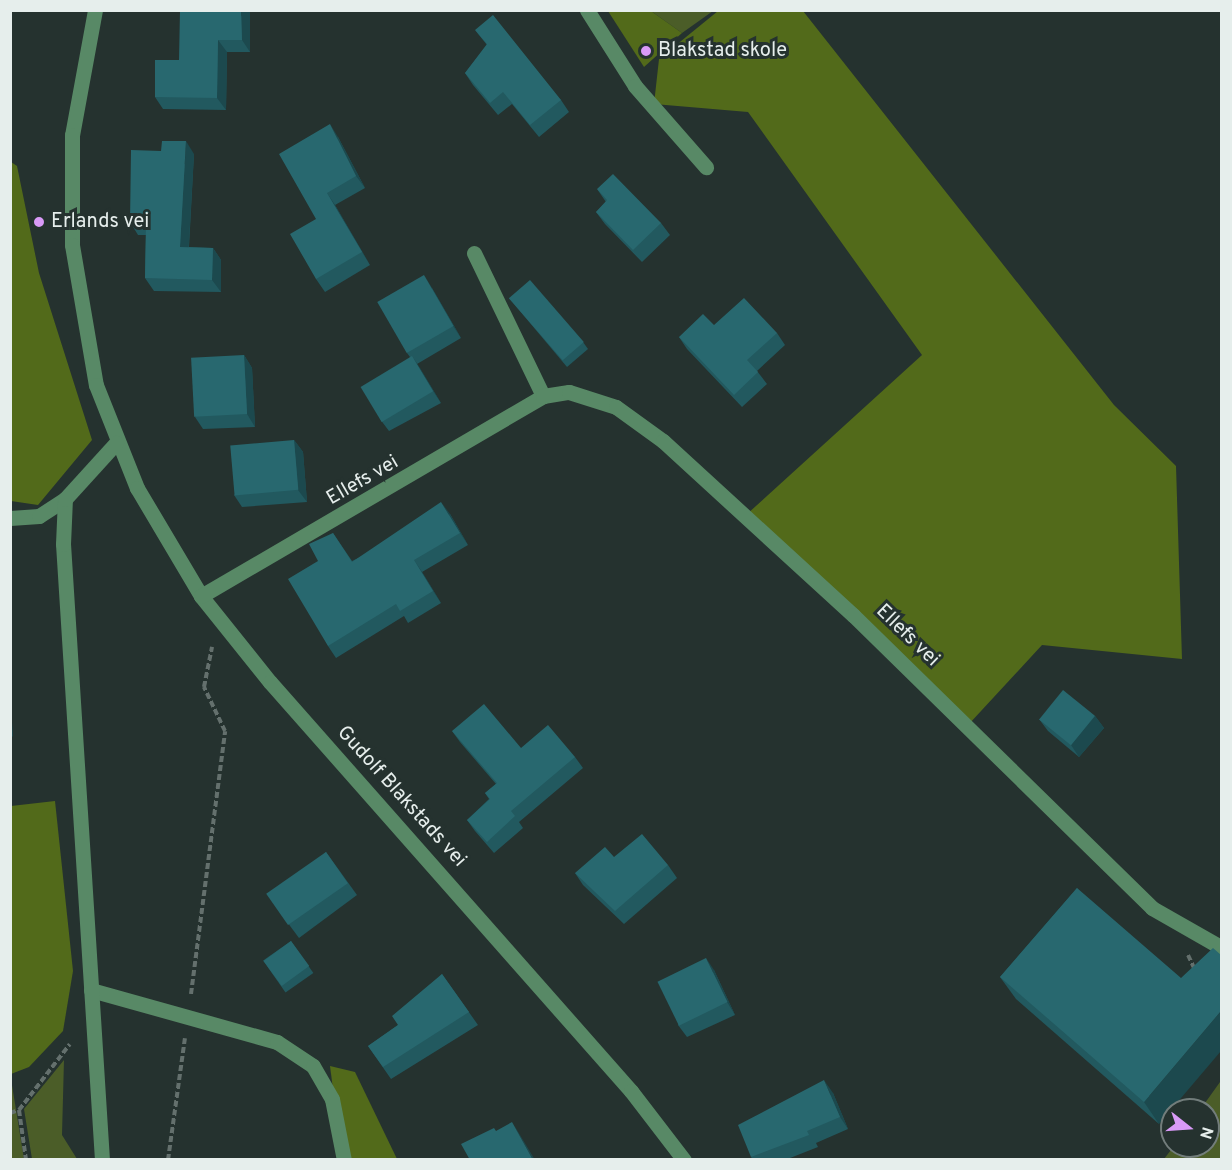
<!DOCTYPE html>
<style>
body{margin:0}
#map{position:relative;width:1232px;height:1170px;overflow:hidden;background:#25322f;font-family:Overpass,sans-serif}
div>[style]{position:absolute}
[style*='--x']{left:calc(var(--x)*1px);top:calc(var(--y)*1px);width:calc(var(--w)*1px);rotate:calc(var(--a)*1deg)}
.green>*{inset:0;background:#4b5d28}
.forest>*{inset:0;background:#526a1a}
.path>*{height:4px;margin-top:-2px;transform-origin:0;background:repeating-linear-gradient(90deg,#64706d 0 6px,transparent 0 9px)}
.minor>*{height:15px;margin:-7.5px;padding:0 7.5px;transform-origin:7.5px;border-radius:7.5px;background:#588966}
.wall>*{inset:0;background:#22595f;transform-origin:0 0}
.shaded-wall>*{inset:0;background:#1c494e}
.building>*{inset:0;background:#28686f;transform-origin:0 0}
.dots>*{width:16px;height:16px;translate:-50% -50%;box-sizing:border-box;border:3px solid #25322f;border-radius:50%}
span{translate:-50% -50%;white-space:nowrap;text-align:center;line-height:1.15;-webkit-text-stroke:6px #25322f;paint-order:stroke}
.poi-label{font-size:20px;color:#e6eeec}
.left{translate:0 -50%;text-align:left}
.street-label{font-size:20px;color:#e6eeec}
.frame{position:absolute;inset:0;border:12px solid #e6eeec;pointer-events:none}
.north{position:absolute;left:1160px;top:1098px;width:60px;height:60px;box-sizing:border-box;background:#25322f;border:2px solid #727d7b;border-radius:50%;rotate:107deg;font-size:16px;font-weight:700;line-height:24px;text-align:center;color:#e6eeec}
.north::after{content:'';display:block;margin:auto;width:21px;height:27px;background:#d99af7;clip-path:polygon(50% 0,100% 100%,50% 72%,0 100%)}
</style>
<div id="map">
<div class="green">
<i style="clip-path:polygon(651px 11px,713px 11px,682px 33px)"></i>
<i style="clip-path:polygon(64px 1060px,62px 1135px,77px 1159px,32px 1159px,24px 1109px)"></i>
<i style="clip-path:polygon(10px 1079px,11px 1079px,24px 1159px,11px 1159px)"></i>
<i style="clip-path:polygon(1220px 1082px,1221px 1159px,1164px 1159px,1174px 1146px,1208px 1146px,1208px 1110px,1200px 1110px)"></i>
</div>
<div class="forest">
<i style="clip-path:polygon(608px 11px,651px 11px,682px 33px,644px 67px)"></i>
<i style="clip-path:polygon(718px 11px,803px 11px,1114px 405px,1176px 466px,1182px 659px,1042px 645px,969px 724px,746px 515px,922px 355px,748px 112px,654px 104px,659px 59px)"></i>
<i style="clip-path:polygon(11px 162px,17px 166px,39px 273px,92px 440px,38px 505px,11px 501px)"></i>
<i style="clip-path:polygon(55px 801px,73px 971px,63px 1031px,29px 1067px,11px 1074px,11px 806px)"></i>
<i style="clip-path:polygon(330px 1066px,355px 1072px,397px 1159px,342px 1159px)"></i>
</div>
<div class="path">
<i style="--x:1188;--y:955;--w:17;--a:65"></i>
<i style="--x:191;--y:994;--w:265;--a:-82.6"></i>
<i style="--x:225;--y:731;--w:49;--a:-115.5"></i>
<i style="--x:204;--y:687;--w:41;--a:-78.7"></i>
<i style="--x:19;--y:1110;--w:50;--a:82"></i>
<i style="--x:10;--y:1113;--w:9;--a:-18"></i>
<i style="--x:19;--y:1110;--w:83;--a:-52.3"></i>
<i style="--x:168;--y:1160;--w:123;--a:-82.1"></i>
</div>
<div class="minor">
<i style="--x:95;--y:10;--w:127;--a:100.4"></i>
<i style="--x:72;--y:135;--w:110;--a:90"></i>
<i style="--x:72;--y:245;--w:142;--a:80.3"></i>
<i style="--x:96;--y:385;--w:111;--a:68.3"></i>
<i style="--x:137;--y:488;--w:126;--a:59.3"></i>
<i style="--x:201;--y:596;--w:110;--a:51.3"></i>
<i style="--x:270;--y:682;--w:546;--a:48.57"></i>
<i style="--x:631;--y:1091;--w:87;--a:52.5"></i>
<i style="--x:587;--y:10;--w:90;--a:57.7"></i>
<i style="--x:635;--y:86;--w:108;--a:48.8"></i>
<i style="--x:474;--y:253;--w:159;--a:64.2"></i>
<i style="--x:10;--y:518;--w:29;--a:-4"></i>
<i style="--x:39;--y:516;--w:31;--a:-33"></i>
<i style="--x:201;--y:596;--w:396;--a:-30.3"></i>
<i style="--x:543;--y:396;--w:26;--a:-9"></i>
<i style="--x:569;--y:392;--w:49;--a:17.7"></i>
<i style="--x:616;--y:407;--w:58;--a:35.9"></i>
<i style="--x:663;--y:441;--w:258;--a:42.5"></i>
<i style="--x:853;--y:615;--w:419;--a:44.4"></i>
<i style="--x:1152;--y:908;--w:81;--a:29.7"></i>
<i style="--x:91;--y:990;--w:193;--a:15.6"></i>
<i style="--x:277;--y:1042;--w:43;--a:33.7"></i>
<i style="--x:313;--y:1066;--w:38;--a:60"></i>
<i style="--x:332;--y:1099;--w:62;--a:78.9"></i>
<i style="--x:102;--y:1160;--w:617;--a:-93.62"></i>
<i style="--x:63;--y:544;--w:45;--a:-87.5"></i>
<i style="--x:65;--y:499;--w:76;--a:-47.7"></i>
</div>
<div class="wall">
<i style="clip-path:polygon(250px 10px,250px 52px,227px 52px,226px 110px,163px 109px,155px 97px,179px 60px)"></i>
<i style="clip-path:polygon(475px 30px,561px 100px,569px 112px,539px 137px,512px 104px,498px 115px,473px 85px,465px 73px,487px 45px)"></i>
<i style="clip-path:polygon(338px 137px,365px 188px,335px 205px,370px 265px,325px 292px,316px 279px,316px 219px)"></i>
<i style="clip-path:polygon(194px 154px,189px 247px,213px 248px,221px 260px,221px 292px,154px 291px,145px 278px,146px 235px,138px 235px,130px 222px)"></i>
<i style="clip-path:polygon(597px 189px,661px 223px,670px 235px,642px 262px,605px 224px,596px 212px,606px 202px)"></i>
<i style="clip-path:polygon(432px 288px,461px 338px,417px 364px,441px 403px,389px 431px,380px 419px,410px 357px,407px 353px)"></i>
<i style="clip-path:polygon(509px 298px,583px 342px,588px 349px,567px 367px)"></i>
<i style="clip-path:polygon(714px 325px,777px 333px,785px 345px,757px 371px,767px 384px,742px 407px,687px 349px,679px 337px)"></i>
<i style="clip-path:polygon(244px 355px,252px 368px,255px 427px,203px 429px,195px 417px)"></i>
<i style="clip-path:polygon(294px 440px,303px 452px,307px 502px,242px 507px,234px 495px)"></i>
<i style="clip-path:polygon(450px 514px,468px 545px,422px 572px,441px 603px,408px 623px,404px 616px,336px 658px,328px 646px,318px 561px,333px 533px,352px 561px)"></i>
<i style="clip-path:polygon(1095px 716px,1104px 728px,1079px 757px,1048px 731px,1039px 719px)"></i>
<i style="clip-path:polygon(452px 731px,521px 748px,575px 757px,583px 768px,519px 822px,523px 828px,494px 853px,475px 831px,467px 820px,489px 799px,485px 793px,496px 784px,460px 742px)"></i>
<i style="clip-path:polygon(326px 852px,357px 895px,299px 938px,276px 907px)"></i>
<i style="clip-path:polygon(668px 865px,677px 878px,624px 924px,583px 885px,575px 873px)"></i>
<i style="clip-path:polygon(1077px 888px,1159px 1124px,1016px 999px,1000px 977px)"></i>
<i style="left:291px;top:941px;width:39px;height:34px;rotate:55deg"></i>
<i style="clip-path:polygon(714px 970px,735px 1015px,687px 1037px,678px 1025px)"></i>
<i style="clip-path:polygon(442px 974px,478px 1025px,391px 1079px,368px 1046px,398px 1025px)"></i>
<i style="clip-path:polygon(833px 1093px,848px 1129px,816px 1143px,818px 1147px,785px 1160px,753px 1160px,751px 1157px)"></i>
</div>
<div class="shaded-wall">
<i style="clip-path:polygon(241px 10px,250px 10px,250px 52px,242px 40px)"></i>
<i style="clip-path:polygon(218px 40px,227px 52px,226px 110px,217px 98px)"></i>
<i style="clip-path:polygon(330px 124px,338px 137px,365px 188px,356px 176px)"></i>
<i style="clip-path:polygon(186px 141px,194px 154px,188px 259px,180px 247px)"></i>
<i style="clip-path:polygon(327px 193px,335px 205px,370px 265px,362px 252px)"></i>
<i style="clip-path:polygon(213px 248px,221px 260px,221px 292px,212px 280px)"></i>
<i style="clip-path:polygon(424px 275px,432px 288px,461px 338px,453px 326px)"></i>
<i style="clip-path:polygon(244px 355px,252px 368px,255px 427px,247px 414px)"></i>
<i style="clip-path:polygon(412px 356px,420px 368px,441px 403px,433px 391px)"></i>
<i style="clip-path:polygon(294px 440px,303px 452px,307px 502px,298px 490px)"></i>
<i style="clip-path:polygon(441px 502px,450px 514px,468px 545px,460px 533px)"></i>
<i style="clip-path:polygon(414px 560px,422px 572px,441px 603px,433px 591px)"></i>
<i style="clip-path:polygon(10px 692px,13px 737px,10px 734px)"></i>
<i style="clip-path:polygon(1095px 716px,1104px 728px,1079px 757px,1071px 745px)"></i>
<i style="clip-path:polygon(706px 958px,714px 970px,735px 1015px,727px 1002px)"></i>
<i style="clip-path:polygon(1221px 1011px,1221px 1051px,1159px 1124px,1144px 1102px)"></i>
<i style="clip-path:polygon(824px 1080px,833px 1093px,848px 1129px,840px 1117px)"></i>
<i style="clip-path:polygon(512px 1122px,520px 1135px,535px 1160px,533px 1160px)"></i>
</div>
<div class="building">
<i style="clip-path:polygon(180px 10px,241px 10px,242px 40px,218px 40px,217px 98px,155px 97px,155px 60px,179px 60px)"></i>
<i style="clip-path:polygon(493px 15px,561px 100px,530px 125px,503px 92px,490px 103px,465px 73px,487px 44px,475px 30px)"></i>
<i style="clip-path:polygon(330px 124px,356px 176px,327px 193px,362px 252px,316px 279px,290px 234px,316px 219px,279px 154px)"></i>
<i style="clip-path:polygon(162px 141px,186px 141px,180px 247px,213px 248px,212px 280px,145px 278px,146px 223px,130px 222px,131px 150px,161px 151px)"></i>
<i style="clip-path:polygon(613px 174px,661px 223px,633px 250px,596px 212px,607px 200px,597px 189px)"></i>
<i style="left:424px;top:275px;width:59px;height:54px;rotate:60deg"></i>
<i style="left:530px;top:280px;width:82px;height:28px;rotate:49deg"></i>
<i style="clip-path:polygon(744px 298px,777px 333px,747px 360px,758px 372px,734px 395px,679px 337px,703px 314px,714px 325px)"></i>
<i style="left:244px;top:355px;width:59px;height:53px;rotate:87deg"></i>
<i style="left:412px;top:356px;width:41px;height:60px;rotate:59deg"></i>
<i style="left:294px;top:440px;width:50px;height:64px;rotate:85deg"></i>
<i style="clip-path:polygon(441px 502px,460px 533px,414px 560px,433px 591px,400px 611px,396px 604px,328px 646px,288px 579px,318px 561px,309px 544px,333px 533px,352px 562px)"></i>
<i style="left:1063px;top:690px;width:41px;height:38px;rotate:39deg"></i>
<i style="clip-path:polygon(484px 704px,521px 748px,548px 725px,575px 757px,511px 811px,515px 816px,487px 842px,467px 820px,490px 799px,485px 793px,497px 783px,452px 731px)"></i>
<i style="clip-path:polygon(642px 834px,668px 865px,615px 911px,575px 873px,605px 847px,614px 857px)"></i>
<i style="left:326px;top:852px;width:38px;height:73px;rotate:55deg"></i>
<i style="clip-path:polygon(1077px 888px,1181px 978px,1213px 948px,1221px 955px,1221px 1011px,1144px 1102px,1000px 977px)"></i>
<i style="left:291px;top:941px;width:31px;height:34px;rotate:54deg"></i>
<i style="left:706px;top:958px;width:49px;height:54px;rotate:64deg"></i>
<i style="clip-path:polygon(442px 974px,469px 1012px,383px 1067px,368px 1046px,398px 1025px,392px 1016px)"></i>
<i style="clip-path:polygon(824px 1080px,840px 1117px,807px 1131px,809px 1135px,751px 1157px,738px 1125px)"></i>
<i style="clip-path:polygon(512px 1122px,533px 1160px,470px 1160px,461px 1144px,494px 1128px,496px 1131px)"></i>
</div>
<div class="dots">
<i style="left:646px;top:51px;background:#d99af7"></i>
<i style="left:39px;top:222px;background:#d99af7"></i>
</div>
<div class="poi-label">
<span class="left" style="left:658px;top:51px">Blakstad skole</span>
<span class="left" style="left:51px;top:222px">Erlands vei</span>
</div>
<div class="street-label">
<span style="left:363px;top:481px;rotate:-30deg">Ellefs vei</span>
<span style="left:907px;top:636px;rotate:44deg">Ellefs vei</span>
<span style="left:401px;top:797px;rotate:48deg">Gudolf Blakstads vei</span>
</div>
<div class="frame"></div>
<div class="north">N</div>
</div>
